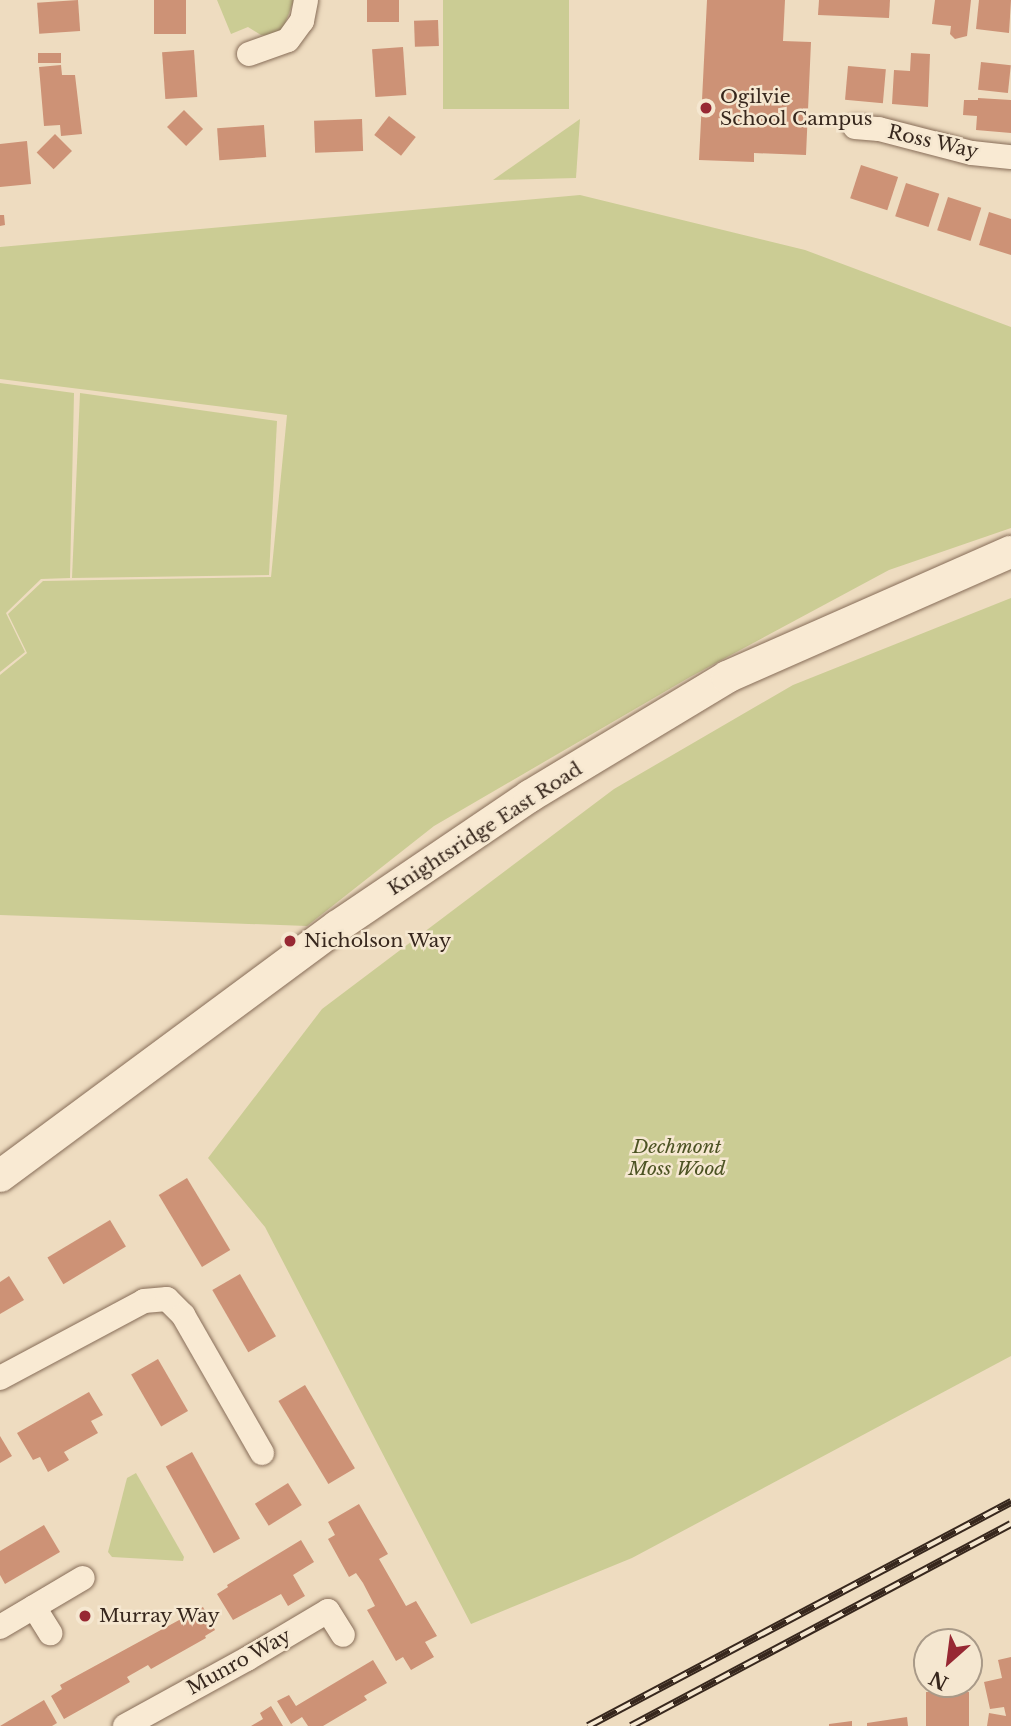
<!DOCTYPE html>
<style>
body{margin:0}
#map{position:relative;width:1011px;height:1726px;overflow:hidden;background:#eedcc0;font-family:"Libre Baskerville",serif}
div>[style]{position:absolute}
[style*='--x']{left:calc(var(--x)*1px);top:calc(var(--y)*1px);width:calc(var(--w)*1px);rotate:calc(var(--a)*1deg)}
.green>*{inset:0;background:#cbcc94;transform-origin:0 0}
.building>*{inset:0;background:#cd9276;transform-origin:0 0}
.roads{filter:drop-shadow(0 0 2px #876d58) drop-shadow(0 0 2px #876d58)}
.minor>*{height:24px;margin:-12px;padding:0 12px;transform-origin:12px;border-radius:12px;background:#f9ead3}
.tertiary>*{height:32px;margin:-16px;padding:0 16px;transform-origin:16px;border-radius:16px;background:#f9ead3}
.rail>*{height:8px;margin-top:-4px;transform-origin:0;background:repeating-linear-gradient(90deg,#f5e7d0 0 16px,#37271d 0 32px);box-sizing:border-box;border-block:2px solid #37271d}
.dots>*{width:19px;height:19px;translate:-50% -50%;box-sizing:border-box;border:4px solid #f5e7d0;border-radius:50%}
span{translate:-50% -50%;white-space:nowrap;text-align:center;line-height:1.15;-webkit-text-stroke:5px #f5e7d0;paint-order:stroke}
.poi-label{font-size:19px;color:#37271d}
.left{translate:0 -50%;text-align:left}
.street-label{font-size:19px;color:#37271d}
.park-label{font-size:19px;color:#4c5323;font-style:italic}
.north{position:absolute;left:913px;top:1628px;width:70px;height:70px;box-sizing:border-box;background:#f5e7d0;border:2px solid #a99a88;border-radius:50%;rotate:208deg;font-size:19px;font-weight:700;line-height:28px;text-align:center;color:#37271d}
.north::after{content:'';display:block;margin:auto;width:24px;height:32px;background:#972833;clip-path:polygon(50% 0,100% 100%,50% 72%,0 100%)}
</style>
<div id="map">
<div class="green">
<i style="clip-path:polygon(217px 0,293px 0,293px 3px,284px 26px,278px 34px,271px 36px,261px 35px,248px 27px,231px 34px)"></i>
<i style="left:443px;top:0;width:126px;height:109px"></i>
<i style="clip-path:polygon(580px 119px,576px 178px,493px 180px)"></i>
<i style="clip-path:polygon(580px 195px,805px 250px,1011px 327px,1011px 528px,889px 570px,690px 677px,434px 826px,307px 926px,0 915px,0 675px,27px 653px,8px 614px,43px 581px,271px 577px,287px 415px,0 379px,0 247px)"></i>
<i style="clip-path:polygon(0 383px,74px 393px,70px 578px,41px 579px,6px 613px,25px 652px,0 672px)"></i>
<i style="clip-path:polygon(80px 393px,277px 421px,269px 575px,72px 578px)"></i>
<i style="clip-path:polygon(1011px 598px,1011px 1356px,632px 1558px,471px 1624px,265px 1227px,208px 1158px,322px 1009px,614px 789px,793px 685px)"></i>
<i style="clip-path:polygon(136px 1473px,184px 1557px,183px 1561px,112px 1557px,108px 1552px,127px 1478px)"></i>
</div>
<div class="building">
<i style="left:78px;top:0;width:31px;height:41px;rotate:86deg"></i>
<i style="left:154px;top:0;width:32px;height:34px"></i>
<i style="left:367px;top:0;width:32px;height:22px"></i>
<i style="clip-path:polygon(707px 0,785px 0,783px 41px,811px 42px,806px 155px,754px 153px,754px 162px,699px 160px)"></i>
<i style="clip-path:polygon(819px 0,890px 0,889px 18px,818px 15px)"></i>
<i style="clip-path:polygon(935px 0,971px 0,967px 36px,955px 39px,950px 34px,951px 26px,932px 24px)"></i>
<i style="clip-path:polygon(979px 0,1011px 0,1009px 33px,976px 29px)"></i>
<i style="left:438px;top:20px;width:26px;height:24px;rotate:88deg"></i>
<i style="left:403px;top:47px;width:48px;height:31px;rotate:86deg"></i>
<i style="left:194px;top:50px;width:47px;height:32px;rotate:86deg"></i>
<i style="left:61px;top:53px;width:10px;height:23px;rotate:90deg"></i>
<i style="clip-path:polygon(911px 53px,930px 54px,928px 107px,892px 104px,894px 70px,910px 71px)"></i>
<i style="left:981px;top:62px;width:30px;height:28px;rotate:6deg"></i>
<i style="clip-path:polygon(61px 65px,62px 75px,75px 75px,82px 134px,61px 136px,60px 125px,44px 126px,39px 67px)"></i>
<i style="left:848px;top:66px;width:38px;height:34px;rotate:5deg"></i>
<i style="clip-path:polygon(978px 98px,1011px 100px,1011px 133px,976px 130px,977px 116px,963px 115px,964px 100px,978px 100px)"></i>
<i style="left:184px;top:110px;width:27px;height:24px;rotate:45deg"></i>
<i style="left:389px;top:116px;width:34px;height:24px;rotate:38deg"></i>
<i style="left:362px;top:119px;width:32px;height:48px;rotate:88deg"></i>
<i style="left:264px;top:125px;width:32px;height:47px;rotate:86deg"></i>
<i style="left:55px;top:134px;width:24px;height:26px;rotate:45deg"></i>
<i style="clip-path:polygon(27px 141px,31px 184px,0 187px,0 144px)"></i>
<i style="left:861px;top:165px;width:39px;height:35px;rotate:18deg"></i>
<i style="left:906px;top:183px;width:35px;height:35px;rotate:18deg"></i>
<i style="left:948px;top:197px;width:35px;height:35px;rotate:18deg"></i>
<i style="clip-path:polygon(989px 212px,1011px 219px,1011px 255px,979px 245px)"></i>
<i style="clip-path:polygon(0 215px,4px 215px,5px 225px,0 226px)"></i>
<i style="left:187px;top:1178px;width:84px;height:33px;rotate:59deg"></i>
<i style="left:110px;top:1220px;width:31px;height:73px;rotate:59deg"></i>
<i style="left:240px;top:1274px;width:72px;height:32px;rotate:60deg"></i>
<i style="clip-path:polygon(9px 1276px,24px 1300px,0 1314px,0 1282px)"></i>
<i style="left:158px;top:1359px;width:60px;height:31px;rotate:60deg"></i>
<i style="left:305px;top:1385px;width:97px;height:31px;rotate:59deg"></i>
<i style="clip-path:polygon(89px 1392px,103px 1415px,91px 1421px,98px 1433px,64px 1452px,69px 1460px,48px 1472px,40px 1457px,33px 1460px,17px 1433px)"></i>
<i style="clip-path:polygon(0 1436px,12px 1456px,0 1463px)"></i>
<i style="left:192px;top:1452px;width:99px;height:30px;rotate:61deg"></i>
<i style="left:288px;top:1483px;width:26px;height:39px;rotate:58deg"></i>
<i style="clip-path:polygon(359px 1504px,388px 1554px,379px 1559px,406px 1606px,416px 1601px,437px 1636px,425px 1642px,434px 1657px,411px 1670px,403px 1657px,396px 1661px,367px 1610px,375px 1606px,363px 1583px,356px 1573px,349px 1577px,328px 1539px,335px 1535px,328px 1522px)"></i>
<i style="clip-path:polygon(44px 1525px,60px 1552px,5px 1584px,0 1575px,0 1551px)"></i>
<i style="clip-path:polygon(301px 1540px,314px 1562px,293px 1575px,305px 1596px,288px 1606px,281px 1594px,233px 1620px,217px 1594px,228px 1587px,227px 1585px)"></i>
<i style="clip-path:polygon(203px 1607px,215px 1630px,205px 1636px,206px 1638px,151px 1669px,148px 1665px,127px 1677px,130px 1682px,64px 1719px,51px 1696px,62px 1689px,60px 1685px)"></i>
<i style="clip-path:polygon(86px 1610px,91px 1617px,83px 1622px,79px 1615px)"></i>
<i style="clip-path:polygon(1011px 1657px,1011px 1726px,987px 1726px,989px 1713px,1006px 1716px,1004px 1707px,990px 1709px,984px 1682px,1002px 1678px,998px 1660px)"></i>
<i style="clip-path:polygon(373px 1660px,387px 1683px,364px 1696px,367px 1700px,323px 1726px,308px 1726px,302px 1717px,291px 1724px,277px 1701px,289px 1695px,296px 1706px)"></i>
<i style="left:926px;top:1692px;width:43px;height:34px"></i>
<i style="clip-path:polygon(44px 1700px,57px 1723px,52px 1726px,0 1726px)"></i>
<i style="clip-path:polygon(271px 1706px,283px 1726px,251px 1726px,263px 1719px,260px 1713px)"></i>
<i style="clip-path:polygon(907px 1717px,908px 1726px,867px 1726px,867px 1723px)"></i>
<i style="clip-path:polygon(852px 1721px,852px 1726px,829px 1726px,829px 1724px)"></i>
</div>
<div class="roads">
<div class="minor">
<i style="--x:249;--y:54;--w:41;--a:-19.7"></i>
<i style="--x:288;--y:40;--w:24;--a:-54"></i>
<i style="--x:302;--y:21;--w:21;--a:-79"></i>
<i style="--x:855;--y:127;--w:24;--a:5"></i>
<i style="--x:879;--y:129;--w:96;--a:14.5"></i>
<i style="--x:972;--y:153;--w:39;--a:6"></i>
<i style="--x:0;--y:1378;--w:163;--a:-28.1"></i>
<i style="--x:144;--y:1301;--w:23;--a:-5"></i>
<i style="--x:167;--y:1299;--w:23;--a:45"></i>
<i style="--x:183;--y:1315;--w:159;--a:60.2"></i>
<i style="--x:34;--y:1607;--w:31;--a:58"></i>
<i style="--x:0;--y:1627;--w:96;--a:-30.6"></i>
<i style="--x:125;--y:1726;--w:139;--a:-28.8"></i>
<i style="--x:247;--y:1659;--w:94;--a:-30.7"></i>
<i style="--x:328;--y:1611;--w:28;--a:58"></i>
</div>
<div class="tertiary">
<i style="--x:0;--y:1176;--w:420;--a:-36.5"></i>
<i style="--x:338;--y:926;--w:232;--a:-34.1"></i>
<i style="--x:530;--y:796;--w:230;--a:-31.1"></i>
<i style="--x:727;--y:677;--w:310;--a:-23.8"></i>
</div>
</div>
<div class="rail">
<i style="--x:588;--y:1726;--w:479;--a:-27.9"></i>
<i style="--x:631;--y:1726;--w:430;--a:-28"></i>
</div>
<div class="dots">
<i style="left:706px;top:108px;background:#972833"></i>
<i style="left:290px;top:941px;background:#972833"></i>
<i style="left:85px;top:1616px;background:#972833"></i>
</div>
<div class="poi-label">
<span class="left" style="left:720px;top:108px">Ogilvie<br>School Campus</span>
<span class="left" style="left:304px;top:941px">Nicholson Way</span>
<span class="left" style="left:99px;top:1616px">Murray Way</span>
</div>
<div class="street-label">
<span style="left:933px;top:142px;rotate:13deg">Ross Way</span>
<span style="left:485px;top:829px;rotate:-33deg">Knightsridge East Road</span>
<span style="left:239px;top:1662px;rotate:-29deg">Munro Way</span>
</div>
<div class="park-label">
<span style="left:677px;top:1158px">Dechmont<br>Moss Wood</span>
</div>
<div class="north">N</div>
</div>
